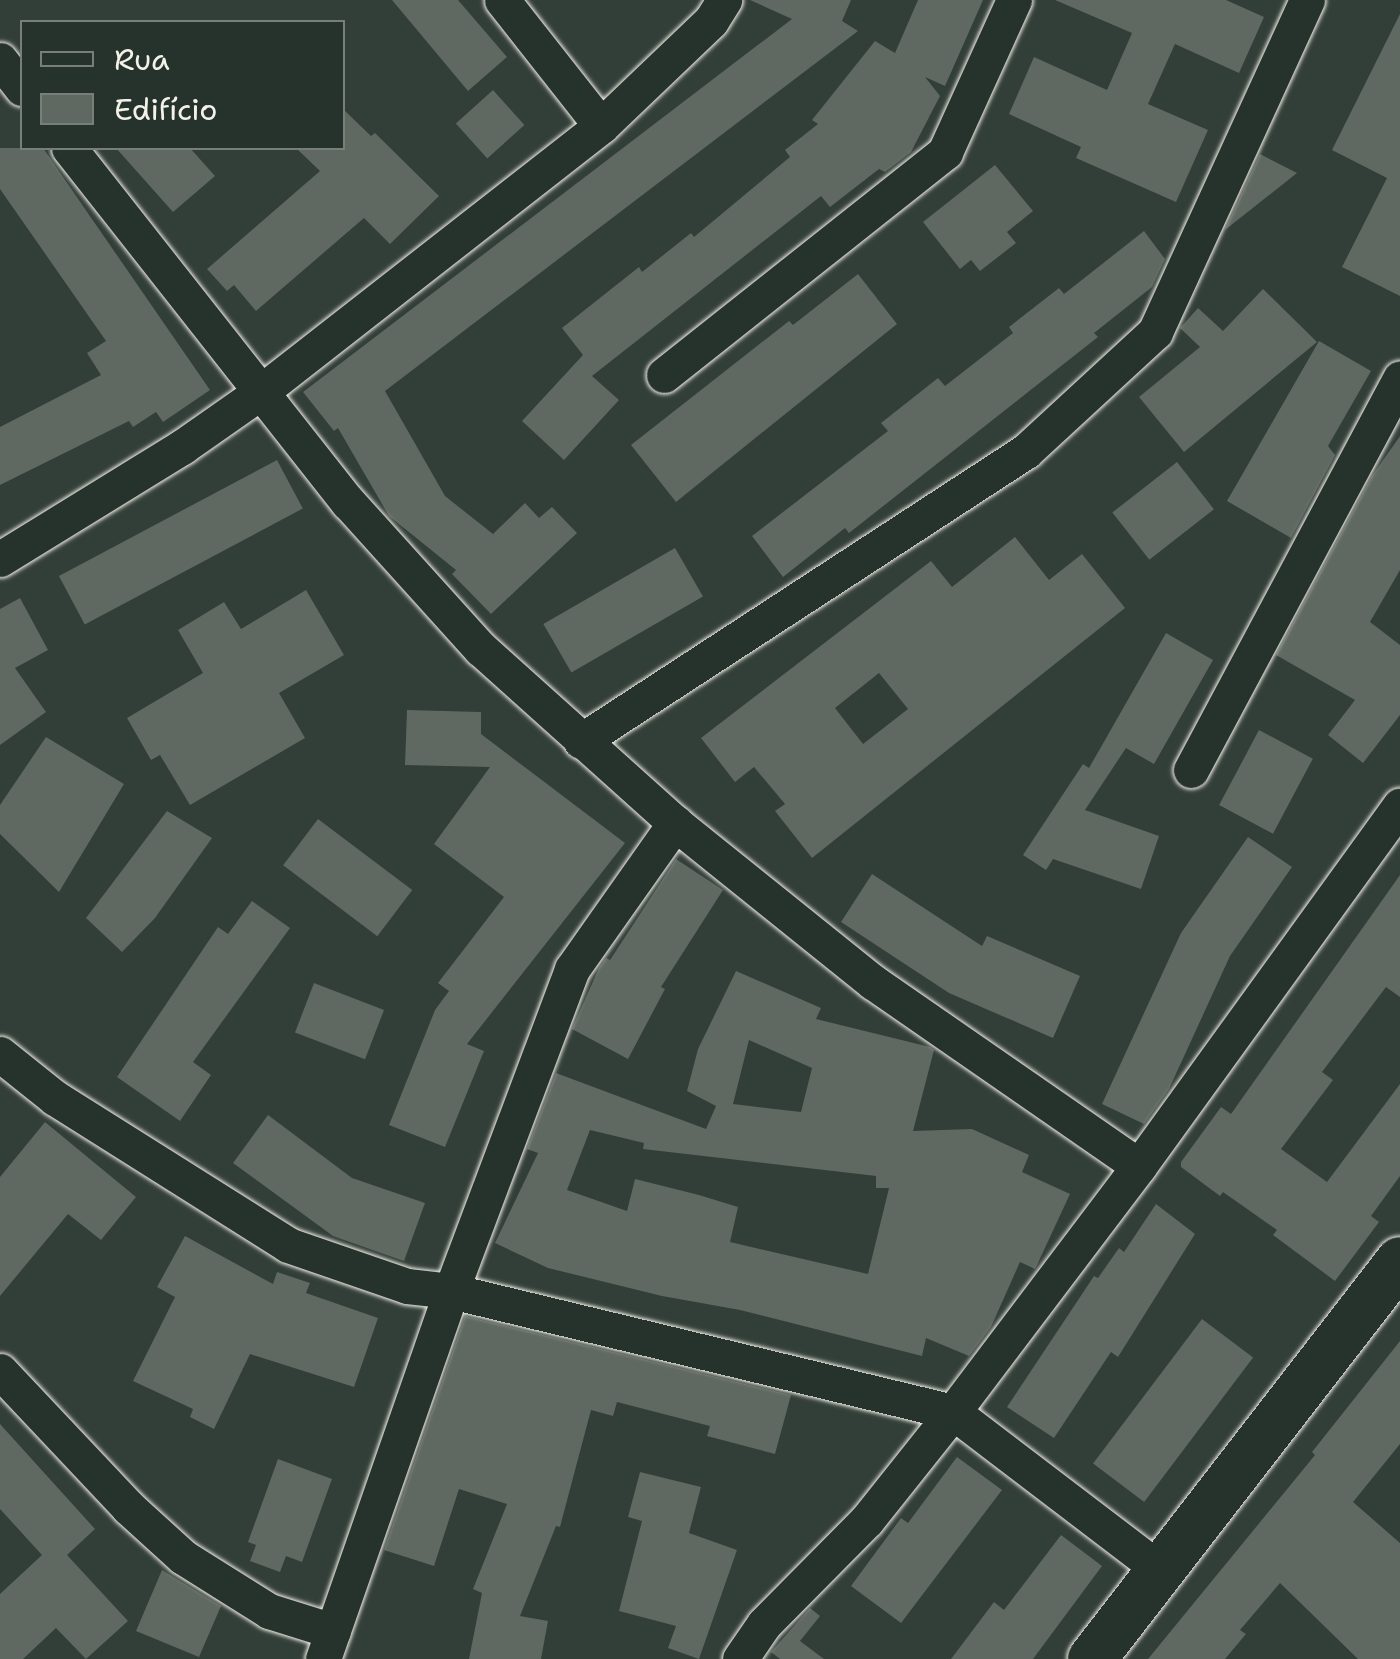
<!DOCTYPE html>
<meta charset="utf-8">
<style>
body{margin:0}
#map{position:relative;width:1400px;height:1659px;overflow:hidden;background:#323e38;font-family:"Shantell Sans",sans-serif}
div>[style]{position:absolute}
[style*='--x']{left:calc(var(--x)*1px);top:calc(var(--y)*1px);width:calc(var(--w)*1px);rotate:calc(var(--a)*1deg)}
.building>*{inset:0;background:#5f6861;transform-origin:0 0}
.roads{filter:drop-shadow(0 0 2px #f4f1e8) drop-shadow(0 0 2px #f4f1e8)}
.street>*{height:35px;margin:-17.5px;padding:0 17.5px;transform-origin:17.5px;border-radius:17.5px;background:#26332d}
.secondary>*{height:48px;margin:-24px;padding:0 24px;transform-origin:24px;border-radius:24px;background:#26332d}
span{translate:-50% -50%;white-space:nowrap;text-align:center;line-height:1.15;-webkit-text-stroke:8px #26332d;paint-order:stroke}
.legend{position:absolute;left:20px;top:20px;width:325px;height:130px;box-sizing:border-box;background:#26332d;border:2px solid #787f78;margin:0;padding:12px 18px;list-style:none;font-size:30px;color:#f4f1e8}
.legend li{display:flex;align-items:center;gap:20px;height:50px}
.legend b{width:50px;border:2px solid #787f78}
</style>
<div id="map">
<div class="building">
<i style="clip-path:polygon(392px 0,458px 0,507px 57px,468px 91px)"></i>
<i style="clip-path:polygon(750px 0,851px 0,842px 21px,858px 31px,385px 391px,445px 496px,493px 534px,525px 503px,539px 518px,552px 507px,577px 533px,491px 614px,452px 574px,456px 570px,389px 516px,338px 428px,334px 431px,303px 392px,792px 19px)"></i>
<i style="clip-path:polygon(918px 0,983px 0,945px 86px,925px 77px,940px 96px,911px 152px,885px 172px,879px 169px,830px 207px,821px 196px,592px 376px,619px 400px,564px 460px,522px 421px,583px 355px,562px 328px,639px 267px,642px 272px,691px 233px,694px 237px,790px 157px,785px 150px,818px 124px,812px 120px,875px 41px,895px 53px)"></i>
<i style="clip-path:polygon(1055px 0,1226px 0,1264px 17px,1239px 73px,1175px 44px,1148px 104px,1208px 130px,1176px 202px,1076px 158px,1081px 147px,1009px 114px,1034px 57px,1107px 90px,1132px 33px)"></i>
<i style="clip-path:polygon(1400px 14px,1400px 296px,1342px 267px,1387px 178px,1332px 150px)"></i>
<i style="left:493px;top:90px;width:47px;height:50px;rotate:48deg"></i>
<i style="clip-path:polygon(342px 108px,371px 136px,375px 133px,439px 196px,390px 244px,364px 218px,256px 311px,234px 285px,227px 291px,207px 269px,320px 171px,296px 148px,342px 148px)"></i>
<i style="clip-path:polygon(0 148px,43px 148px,210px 390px,163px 422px,156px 412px,133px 427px,129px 421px,0 485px,0 427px,101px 375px,87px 353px,106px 341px,0 189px)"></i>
<i style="clip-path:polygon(116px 148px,190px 148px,215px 176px,173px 212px)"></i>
<i style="clip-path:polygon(1260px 154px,1297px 173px,1225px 230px)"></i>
<i style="clip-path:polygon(995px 165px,1033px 211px,1007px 232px,1016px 243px,980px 271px,971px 260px,960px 269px,923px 222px)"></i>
<i style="clip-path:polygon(1144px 231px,1165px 259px,1152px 287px,1094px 333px,1098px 337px,849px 533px,845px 528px,783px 577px,752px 536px,888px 431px,881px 423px,938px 378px,945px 386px,1013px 333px,1009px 327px,1059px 288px,1064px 294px)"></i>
<i style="clip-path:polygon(858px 274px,897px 324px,676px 502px,631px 445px,789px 321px,793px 325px)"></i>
<i style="clip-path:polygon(1263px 289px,1317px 342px,1184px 452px,1139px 397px,1200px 347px,1180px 328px,1198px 308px,1223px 331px)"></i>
<i style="clip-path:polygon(1319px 341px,1371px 371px,1328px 446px,1335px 455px,1291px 538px,1227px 501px)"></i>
<i style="clip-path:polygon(1400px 436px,1400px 570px,1370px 622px,1400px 645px,1400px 715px,1363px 763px,1328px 735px,1355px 700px,1276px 655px,1372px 476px)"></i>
<i style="left:277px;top:460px;width:55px;height:247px;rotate:62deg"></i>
<i style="left:1177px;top:462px;width:60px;height:82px;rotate:52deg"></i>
<i style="clip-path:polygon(evenodd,1015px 537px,1049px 580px,1082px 554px,1125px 608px,812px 858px,775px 811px,785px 804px,754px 767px,735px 782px,701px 738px,931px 561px,952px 587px,1015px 537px,879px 673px,908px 709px,863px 744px,835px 708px,879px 673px)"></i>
<i style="left:675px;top:548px;width:56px;height:152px;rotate:60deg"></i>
<i style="clip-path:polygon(306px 590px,344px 655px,279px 693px,305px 738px,190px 805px,160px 755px,151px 760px,127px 718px,203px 673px,178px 630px,224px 602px,241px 629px)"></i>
<i style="clip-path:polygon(20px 598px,48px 650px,15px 668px,46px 712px,0 745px,0 609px)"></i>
<i style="clip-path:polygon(1166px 633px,1213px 660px,1154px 764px,1126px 748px,1085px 810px,1159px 836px,1141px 889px,1053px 859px,1046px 870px,1023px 855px,1083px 764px,1089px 768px)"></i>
<i style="clip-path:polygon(407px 710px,481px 712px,481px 734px,625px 843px,467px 1044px,484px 1051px,445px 1147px,389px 1125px,435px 1010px,449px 991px,438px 983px,504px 897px,434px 844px,490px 767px,405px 765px)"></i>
<i style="left:1259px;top:730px;width:61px;height:85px;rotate:28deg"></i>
<i style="clip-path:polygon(46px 737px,124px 784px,59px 892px,0 834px,0 805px)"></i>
<i style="clip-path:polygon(167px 811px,212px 838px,155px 918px,122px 952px,86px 918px)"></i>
<i style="left:318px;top:819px;width:118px;height:58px;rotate:37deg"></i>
<i style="clip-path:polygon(1248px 837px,1292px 867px,1230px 956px,1169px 1089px,1144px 1124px,1102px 1104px,1181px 933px)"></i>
<i style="clip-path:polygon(676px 859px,723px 890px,661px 987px,665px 989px,628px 1059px,572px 1029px,599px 968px,606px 958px,610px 960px)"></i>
<i style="clip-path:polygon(872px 874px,982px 946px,987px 936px,1080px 976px,1053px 1038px,949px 993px,841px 922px)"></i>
<i style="clip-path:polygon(1400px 875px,1400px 997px,1386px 987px,1322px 1072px,1333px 1080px,1281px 1149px,1327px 1182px,1400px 1084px,1400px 1176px,1371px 1216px,1379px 1222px,1335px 1281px,1273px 1235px,1277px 1230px,1223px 1192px,1220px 1196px,1181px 1167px,1181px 1162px,1221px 1107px,1231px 1114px)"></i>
<i style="clip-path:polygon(252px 901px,290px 928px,193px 1062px,211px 1075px,180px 1121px,117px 1077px,218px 927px,228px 934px)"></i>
<i style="clip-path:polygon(evenodd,736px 971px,821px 1008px,816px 1019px,930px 1047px,934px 1050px,913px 1131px,972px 1129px,1029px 1155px,1022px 1172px,1070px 1194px,1037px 1265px,1035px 1269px,1020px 1262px,991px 1327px,969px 1356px,926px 1338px,922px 1356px,740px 1310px,662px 1296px,548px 1268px,495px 1243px,538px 1153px,527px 1149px,556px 1073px,706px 1129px,716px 1106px,687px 1091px,698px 1049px,736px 971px,749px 1040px,812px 1068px,801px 1112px,733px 1104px,749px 1040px,736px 971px,590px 1130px,644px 1143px,643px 1149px,876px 1176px,876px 1188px,889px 1188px,868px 1274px,730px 1242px,738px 1207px,699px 1195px,635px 1179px,627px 1211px,567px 1190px,590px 1130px)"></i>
<i style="left:314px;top:983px;width:75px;height:53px;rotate:21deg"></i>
<i style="clip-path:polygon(268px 1115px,352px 1178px,425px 1203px,404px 1261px,333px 1236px,233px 1163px)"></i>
<i style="clip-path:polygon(45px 1122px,136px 1197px,101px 1240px,68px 1214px,0 1296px,0 1177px)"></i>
<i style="clip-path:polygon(1156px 1204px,1195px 1234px,1118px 1357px,1111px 1352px,1054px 1438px,1007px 1407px,1094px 1276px,1098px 1278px,1119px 1248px,1124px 1252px)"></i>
<i style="clip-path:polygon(185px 1236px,273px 1284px,277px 1272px,310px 1283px,306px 1293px,378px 1318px,354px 1387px,250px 1354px,214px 1429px,190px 1417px,193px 1409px,133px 1381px,175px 1297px,157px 1287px)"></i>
<i style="clip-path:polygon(465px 1316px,791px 1395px,775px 1454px,707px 1436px,710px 1426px,617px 1402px,613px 1416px,591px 1410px,560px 1527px,556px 1526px,520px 1616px,548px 1621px,541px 1659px,469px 1659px,482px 1593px,473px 1589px,507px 1504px,459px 1489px,434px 1566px,384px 1550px)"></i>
<i style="left:1202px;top:1319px;width:64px;height:181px;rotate:37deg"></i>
<i style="clip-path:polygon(1400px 1341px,1400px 1444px,1353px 1502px,1400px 1543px,1400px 1659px,1358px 1659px,1280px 1583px,1240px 1630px,1246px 1634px,1225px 1659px,1148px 1659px,1315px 1455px,1312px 1452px)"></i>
<i style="clip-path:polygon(0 1424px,95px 1529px,67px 1555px,128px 1621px,86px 1659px,56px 1628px,23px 1659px,0 1659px,0 1594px,42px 1555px,0 1509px)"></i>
<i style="clip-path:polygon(957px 1457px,1002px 1490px,901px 1623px,851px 1586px,901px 1518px,908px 1523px)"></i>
<i style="clip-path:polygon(278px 1459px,332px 1479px,302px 1562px,286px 1556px,280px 1572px,250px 1561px,256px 1545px,248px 1542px)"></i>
<i style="clip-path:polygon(640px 1472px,701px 1487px,689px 1533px,737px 1550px,699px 1659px,668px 1648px,676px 1626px,619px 1611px,642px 1521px,628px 1517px)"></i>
<i style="clip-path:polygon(1061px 1535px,1102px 1566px,1033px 1659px,951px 1659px,994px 1602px,1004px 1610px)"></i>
<i style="clip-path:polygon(162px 1570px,221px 1606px,199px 1657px,136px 1631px)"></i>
<i style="clip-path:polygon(810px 1608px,820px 1616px,800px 1641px,824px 1659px,780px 1659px,771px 1652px)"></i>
</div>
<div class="roads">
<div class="street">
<i style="--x:502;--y:0;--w:160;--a:51.8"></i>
<i style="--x:0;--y:60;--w:36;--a:52"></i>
<i style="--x:69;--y:148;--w:451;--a:51.8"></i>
<i style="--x:348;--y:502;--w:198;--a:47.9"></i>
<i style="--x:481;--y:649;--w:261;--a:41.9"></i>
<i style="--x:675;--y:823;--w:254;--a:38.8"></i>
<i style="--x:873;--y:982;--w:323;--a:34.7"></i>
<i style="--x:664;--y:375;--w:359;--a:-38.4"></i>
<i style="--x:945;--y:152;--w:167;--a:-65.6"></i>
<i style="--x:0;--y:559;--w:214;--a:-31.6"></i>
<i style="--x:182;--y:447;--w:98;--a:-35"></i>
<i style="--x:262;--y:391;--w:430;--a:-38"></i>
<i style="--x:601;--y:126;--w:152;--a:-43.7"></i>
<i style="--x:711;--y:21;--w:25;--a:-58"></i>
<i style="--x:581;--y:741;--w:531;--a:-33.09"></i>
<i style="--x:1026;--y:451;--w:176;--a:-42.7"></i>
<i style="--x:1155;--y:332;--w:365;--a:-65.4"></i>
<i style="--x:1191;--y:770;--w:444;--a:-61.9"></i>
<i style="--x:0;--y:1054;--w:70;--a:38.7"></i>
<i style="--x:55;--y:1098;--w:275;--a:32.2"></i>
<i style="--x:288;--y:1245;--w:126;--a:19"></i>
<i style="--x:407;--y:1286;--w:44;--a:6.5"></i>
<i style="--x:451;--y:1291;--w:516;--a:13.55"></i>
<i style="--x:953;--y:1412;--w:259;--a:37.3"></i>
<i style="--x:0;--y:1371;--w:187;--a:46.7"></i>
<i style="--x:128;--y:1507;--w:74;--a:42.3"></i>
<i style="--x:183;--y:1557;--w:102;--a:32.1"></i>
<i style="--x:269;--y:1611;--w:67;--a:17.4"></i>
<i style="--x:323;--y:1659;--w:390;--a:-70.8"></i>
<i style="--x:451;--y:1291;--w:344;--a:-69.4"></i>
<i style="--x:572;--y:969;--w:179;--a:-54.8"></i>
<i style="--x:740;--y:1659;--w:42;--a:-55.6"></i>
<i style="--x:764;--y:1624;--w:146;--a:-45.3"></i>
<i style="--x:867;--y:1520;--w:138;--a:-51.5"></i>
<i style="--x:953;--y:1412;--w:308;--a:-52.9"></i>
<i style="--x:1139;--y:1166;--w:445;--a:-54.1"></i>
</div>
<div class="secondary">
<i style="--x:1092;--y:1659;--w:503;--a:-52.26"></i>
</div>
</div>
<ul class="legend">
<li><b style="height:12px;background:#26332d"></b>Rua</li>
<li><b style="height:28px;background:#5f6861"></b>Edifício</li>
</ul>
</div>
